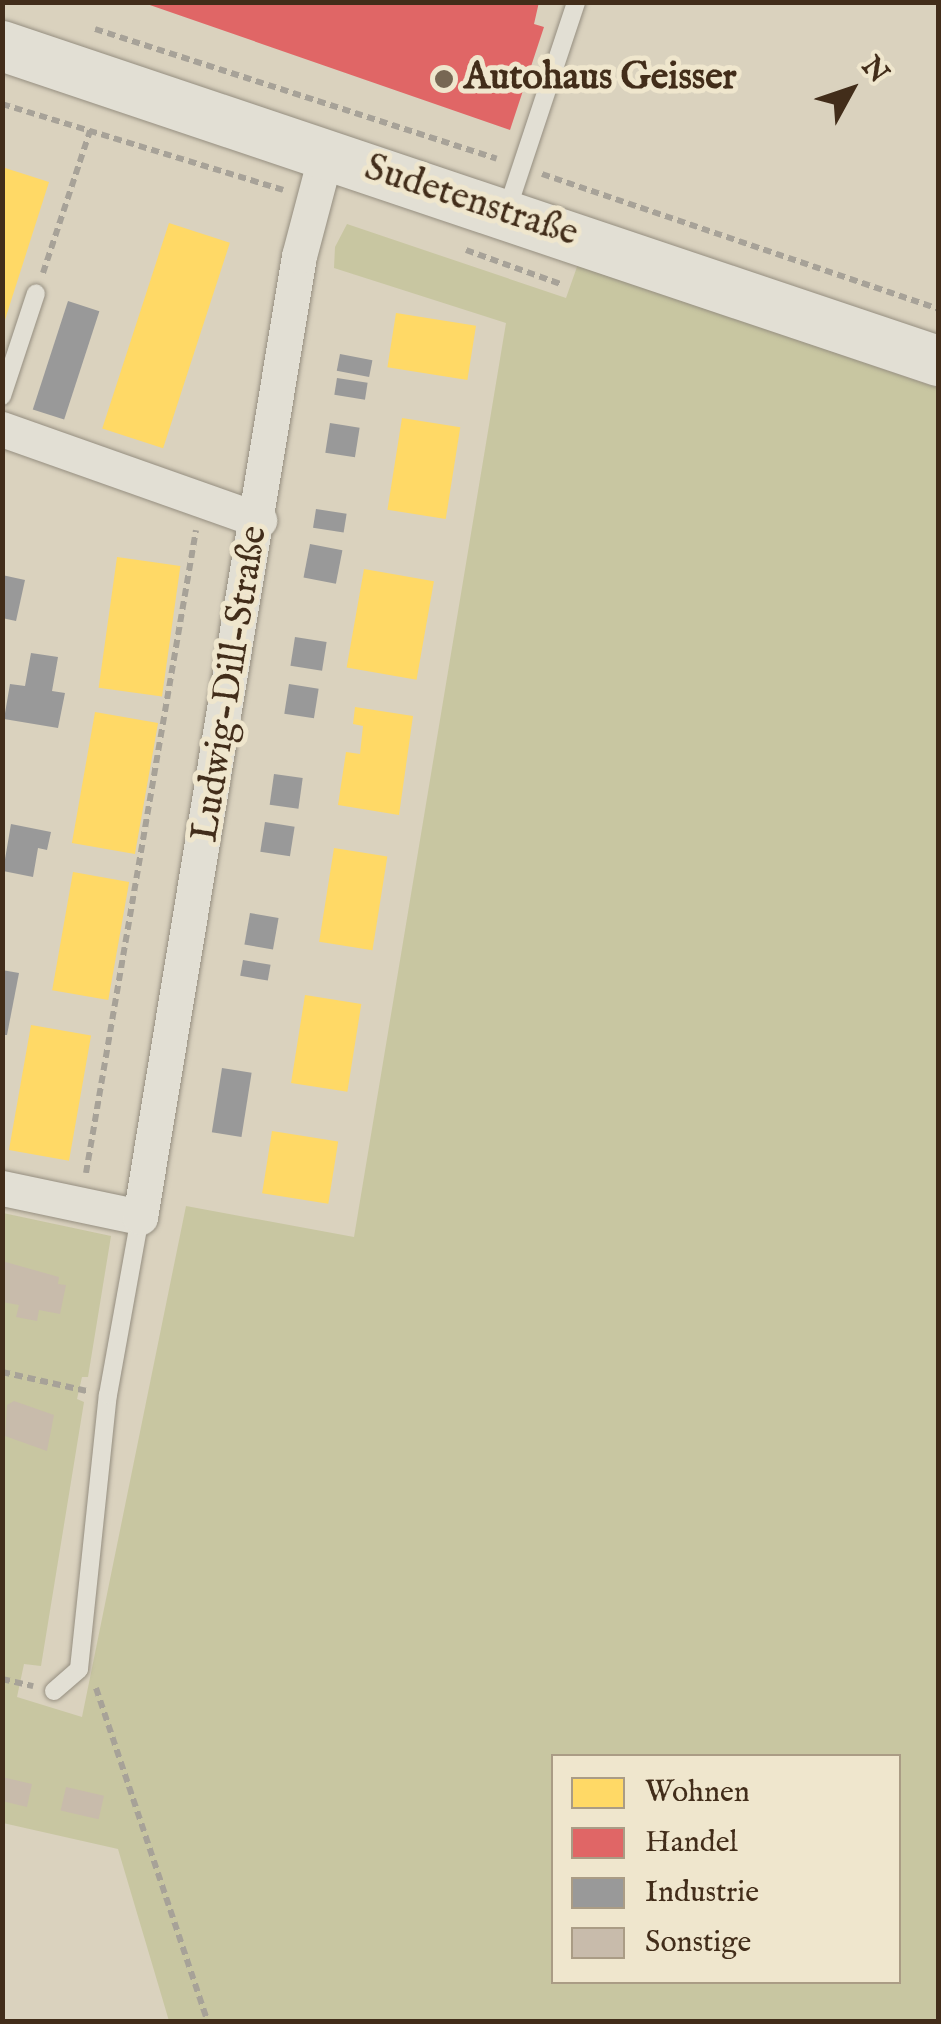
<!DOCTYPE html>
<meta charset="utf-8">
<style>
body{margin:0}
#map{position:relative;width:941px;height:2024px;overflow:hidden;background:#dad2be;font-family:"IM FELL English",serif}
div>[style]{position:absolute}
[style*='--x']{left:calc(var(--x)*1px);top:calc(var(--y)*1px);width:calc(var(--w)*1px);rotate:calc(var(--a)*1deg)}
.green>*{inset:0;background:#c8c6a1}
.homes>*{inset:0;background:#ffd966;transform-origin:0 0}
.shops>*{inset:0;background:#e06666}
.industry>*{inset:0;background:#999;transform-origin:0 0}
.building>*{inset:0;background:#c8bbab;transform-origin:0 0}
.path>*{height:6px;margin-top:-3px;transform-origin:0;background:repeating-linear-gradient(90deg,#a7a298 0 8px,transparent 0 13px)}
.roads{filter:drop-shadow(0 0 2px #958e80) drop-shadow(0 0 2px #958e80)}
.lane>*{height:18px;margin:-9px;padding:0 9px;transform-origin:9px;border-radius:9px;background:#e2dfd4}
.street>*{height:35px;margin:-17.5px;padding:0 17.5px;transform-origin:17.5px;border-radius:17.5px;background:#e2dfd4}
.secondary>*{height:50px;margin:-25px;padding:0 25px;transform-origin:25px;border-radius:25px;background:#e2dfd4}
.dots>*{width:28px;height:28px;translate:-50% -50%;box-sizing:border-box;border:5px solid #efe6cd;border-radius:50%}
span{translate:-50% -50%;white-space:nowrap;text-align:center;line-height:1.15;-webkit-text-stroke:10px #efe6cd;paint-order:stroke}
.poi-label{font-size:38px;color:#422d1a;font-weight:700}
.left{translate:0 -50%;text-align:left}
.street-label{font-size:38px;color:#422d1a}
.frame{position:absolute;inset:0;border:5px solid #422d1a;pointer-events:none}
.legend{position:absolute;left:551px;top:1754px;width:350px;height:230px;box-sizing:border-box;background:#efe6cd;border:2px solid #aa9c85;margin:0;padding:12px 18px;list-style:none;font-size:30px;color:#422d1a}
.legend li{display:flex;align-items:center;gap:20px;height:50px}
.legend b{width:50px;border:2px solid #aa9c85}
.north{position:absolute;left:801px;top:40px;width:100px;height:100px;-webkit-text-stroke:8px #efe6cd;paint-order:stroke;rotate:50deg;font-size:28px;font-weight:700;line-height:40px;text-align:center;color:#422d1a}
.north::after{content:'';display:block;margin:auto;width:35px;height:45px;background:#422d1a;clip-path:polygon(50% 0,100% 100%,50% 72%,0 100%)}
</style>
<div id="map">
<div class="green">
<i style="clip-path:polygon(evenodd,347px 224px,566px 298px,578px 264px,938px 388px,938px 2021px,169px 2021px,118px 1849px,3px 1823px,3px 1213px,111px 1236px,88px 1377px,82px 1377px,77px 1399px,84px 1402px,41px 1666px,24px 1664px,17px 1697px,82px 1717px,186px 1206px,354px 1237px,506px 323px,334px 268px,335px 247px,347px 224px,554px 1756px,898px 1756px,898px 1982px,554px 1982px,554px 1756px)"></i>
</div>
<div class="homes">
<i style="clip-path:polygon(2px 167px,49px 182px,3px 326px,2px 326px)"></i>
<i style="left:169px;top:223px;width:64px;height:216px;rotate:18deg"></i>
<i style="left:396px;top:313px;width:81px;height:55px;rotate:9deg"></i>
<i style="left:402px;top:418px;width:59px;height:93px;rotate:9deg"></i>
<i style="left:117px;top:557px;width:64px;height:132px;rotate:8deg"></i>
<i style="left:364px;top:569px;width:71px;height:100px;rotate:10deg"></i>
<i style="clip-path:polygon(355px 707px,413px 716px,399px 815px,338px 805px,346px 752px,360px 754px,363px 726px,353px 724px)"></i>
<i style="left:95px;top:712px;width:64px;height:133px;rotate:10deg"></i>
<i style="left:334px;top:848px;width:54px;height:95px;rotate:9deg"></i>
<i style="left:73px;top:872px;width:57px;height:120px;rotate:10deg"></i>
<i style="left:305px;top:995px;width:57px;height:89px;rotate:9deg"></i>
<i style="left:31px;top:1025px;width:61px;height:127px;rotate:10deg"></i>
<i style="left:272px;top:1131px;width:67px;height:63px;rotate:9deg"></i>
</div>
<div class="shops">
<i style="clip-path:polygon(539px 2px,534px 24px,544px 27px,510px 130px,144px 3px)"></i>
</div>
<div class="industry">
<i style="left:68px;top:301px;width:33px;height:114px;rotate:18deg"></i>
<i style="left:340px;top:354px;width:33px;height:17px;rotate:11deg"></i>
<i style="left:337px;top:378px;width:31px;height:17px;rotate:9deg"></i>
<i style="left:330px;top:423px;width:30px;height:30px;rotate:9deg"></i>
<i style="left:316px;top:509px;width:31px;height:19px;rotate:9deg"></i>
<i style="left:310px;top:544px;width:33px;height:34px;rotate:11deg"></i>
<i style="clip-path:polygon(2px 575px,25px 580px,16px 621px,2px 618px)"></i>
<i style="left:295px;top:637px;width:32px;height:29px;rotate:9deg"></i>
<i style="clip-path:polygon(31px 653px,58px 657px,52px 691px,65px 693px,58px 728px,4px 719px,10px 684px,25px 686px)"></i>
<i style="left:289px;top:684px;width:30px;height:30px;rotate:9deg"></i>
<i style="left:274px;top:774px;width:29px;height:31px;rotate:8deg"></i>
<i style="left:265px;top:822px;width:30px;height:30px;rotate:9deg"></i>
<i style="clip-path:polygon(11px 824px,51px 832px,47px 850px,38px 848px,33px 877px,3px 871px)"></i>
<i style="left:250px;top:913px;width:29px;height:32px;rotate:10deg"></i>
<i style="left:243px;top:960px;width:28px;height:16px;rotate:10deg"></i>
<i style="clip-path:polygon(2px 970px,19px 973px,7px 1035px,2px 1035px)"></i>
<i style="left:222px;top:1068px;width:30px;height:65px;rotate:9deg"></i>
</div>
<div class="building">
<i style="clip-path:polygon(2px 1261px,59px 1277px,58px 1284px,66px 1285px,60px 1314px,39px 1310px,37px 1321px,16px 1317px,19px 1305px,2px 1302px)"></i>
<i style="clip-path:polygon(14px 1401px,54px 1415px,47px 1451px,5px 1436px,7px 1405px)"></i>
<i style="clip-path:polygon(2px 1777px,32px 1784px,27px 1807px,2px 1801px)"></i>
<i style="left:66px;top:1787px;width:39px;height:24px;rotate:13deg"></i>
</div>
<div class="path">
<i style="--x:95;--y:29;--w:422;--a:17.9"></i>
<i style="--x:2;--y:104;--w:294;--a:17"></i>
<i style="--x:542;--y:174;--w:418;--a:18.8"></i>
<i style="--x:466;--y:250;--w:103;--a:19.8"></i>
<i style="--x:43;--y:273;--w:150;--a:-71.7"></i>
<i style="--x:86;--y:1173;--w:652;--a:-80.29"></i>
<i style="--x:2;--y:1372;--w:87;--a:12.6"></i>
<i style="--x:2;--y:1679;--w:32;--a:13"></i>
<i style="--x:96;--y:1688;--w:352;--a:71.5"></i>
</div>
<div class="roads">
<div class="lane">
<i style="--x:506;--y:213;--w:222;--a:-71.6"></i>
<i style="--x:2;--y:396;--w:108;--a:-71.7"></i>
<i style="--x:54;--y:1691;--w:33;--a:-41"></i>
<i style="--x:79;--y:1669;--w:276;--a:-84"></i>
<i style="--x:108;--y:1395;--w:181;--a:-79.8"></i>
</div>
<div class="street">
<i style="--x:2;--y:429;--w:273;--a:19.5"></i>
<i style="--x:2;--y:1188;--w:141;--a:11.9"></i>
<i style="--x:140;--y:1217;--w:974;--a:-80.61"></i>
<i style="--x:299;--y:256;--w:106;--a:-75.2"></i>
</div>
<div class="secondary">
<i style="--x:2;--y:46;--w:988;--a:18.6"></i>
</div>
</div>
<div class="dots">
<i style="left:444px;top:79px;background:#776753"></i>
</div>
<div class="poi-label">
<span class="left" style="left:464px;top:79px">Autohaus Geisser</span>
</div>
<div class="street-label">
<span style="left:471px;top:202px;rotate:18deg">Sudetenstraße</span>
<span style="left:231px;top:684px;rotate:-81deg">Ludwig-Dill-Straße</span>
</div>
<div class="frame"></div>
<ul class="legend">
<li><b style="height:28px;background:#ffd966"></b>Wohnen</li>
<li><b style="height:28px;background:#e06666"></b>Handel</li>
<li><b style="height:28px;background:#999"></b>Industrie</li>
<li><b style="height:28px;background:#c8bbab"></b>Sonstige</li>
</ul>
<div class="north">N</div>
</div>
